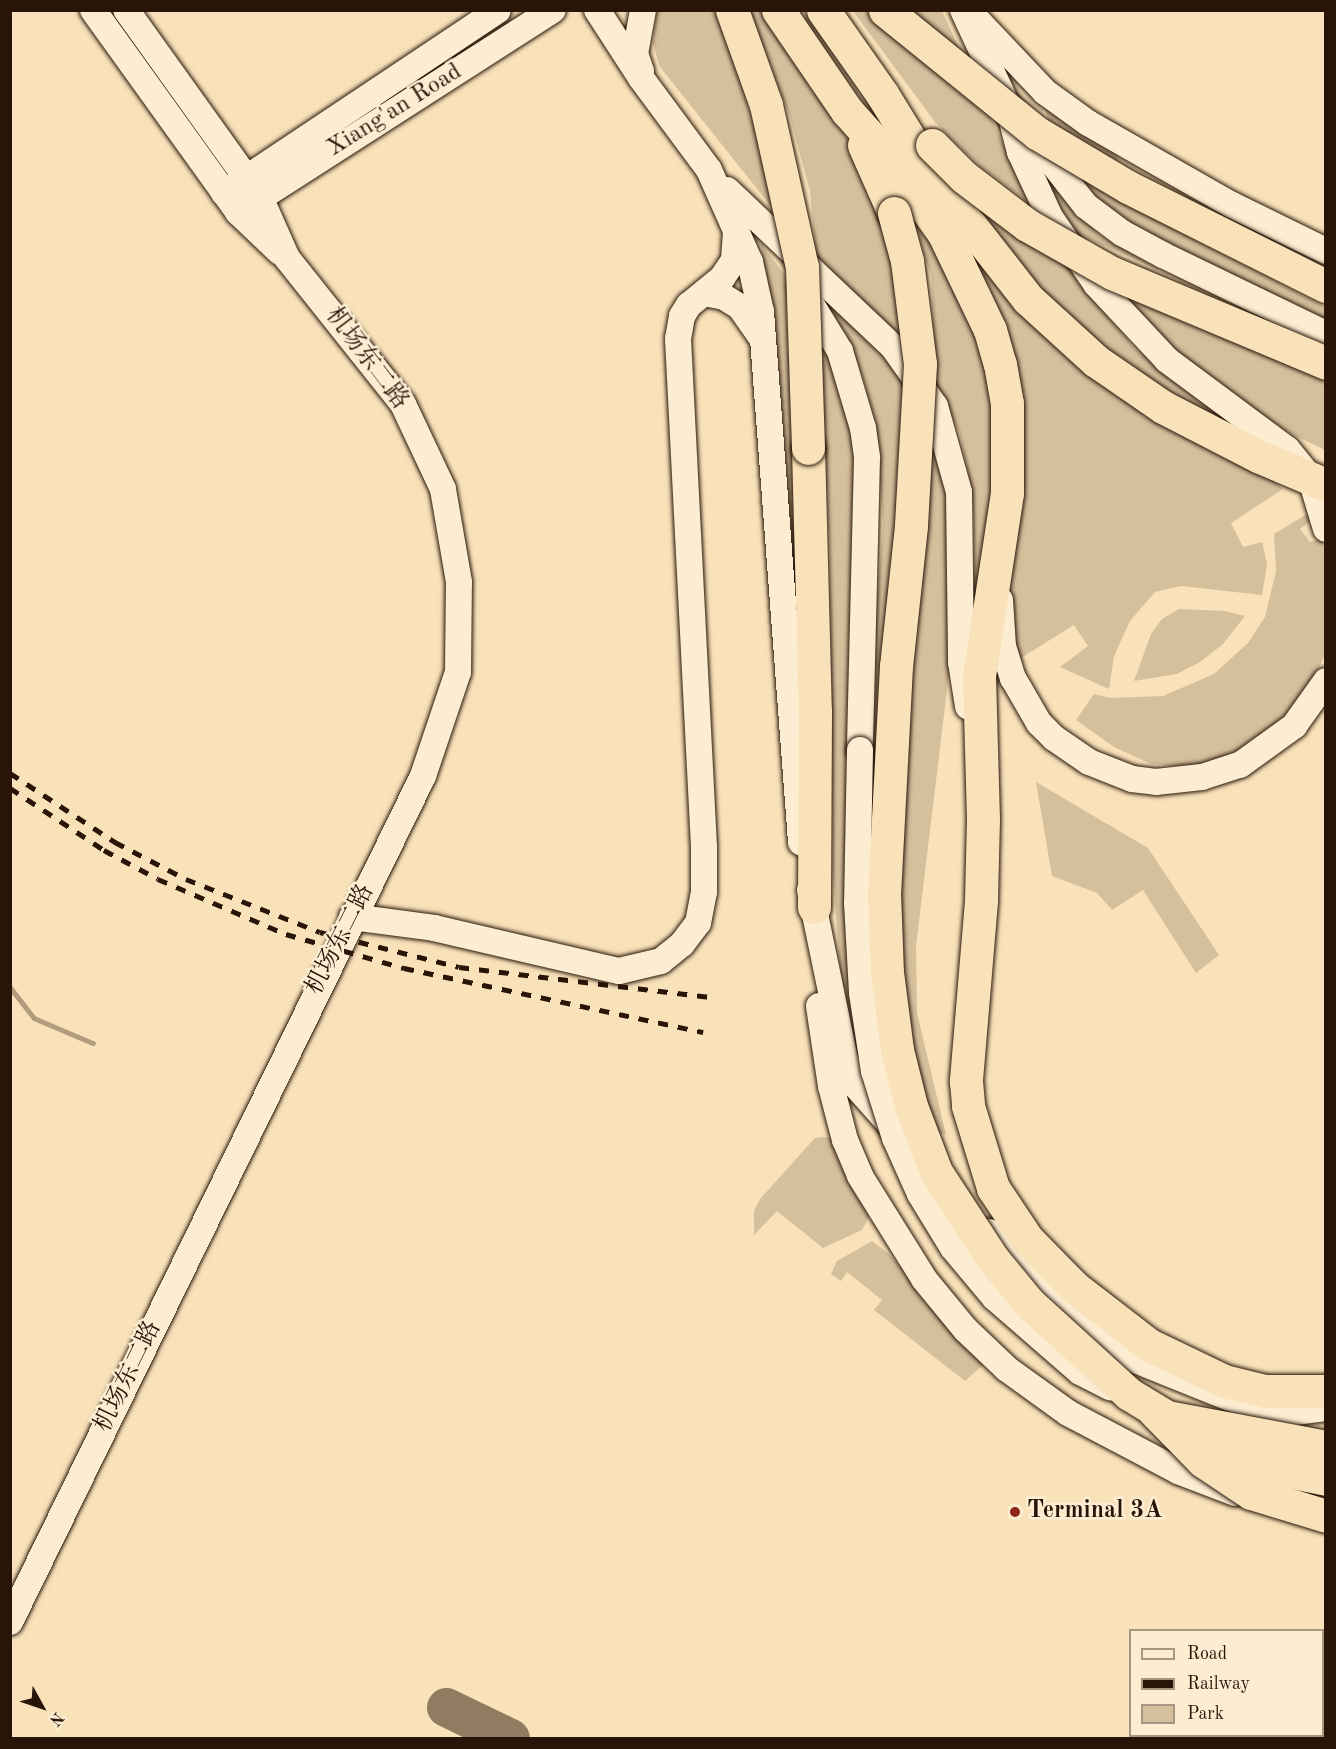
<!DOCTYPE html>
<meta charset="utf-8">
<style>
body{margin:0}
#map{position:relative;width:1336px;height:1749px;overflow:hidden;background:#f9e2ba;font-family:"Old Standard TT","Noto Serif SC",serif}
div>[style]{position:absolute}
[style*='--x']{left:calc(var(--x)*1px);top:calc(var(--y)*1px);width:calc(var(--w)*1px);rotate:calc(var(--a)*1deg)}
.green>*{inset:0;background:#d5bf9c}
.stream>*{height:4.5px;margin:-2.25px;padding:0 2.25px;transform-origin:2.25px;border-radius:2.25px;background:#b29c7d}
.taxiway>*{height:39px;margin:-19.5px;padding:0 19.5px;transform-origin:19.5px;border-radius:19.5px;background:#907c61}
.roads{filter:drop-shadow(0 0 2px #281508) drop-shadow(0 0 2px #281508)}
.secondary>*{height:26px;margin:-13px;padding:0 13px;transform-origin:13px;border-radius:13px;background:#fbecd2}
.highway>*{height:33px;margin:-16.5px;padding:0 16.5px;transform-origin:16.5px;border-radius:16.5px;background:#f9e2ba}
.rail>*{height:4.5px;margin-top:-2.25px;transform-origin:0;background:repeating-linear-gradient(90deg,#281508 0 10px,transparent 0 20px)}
.bridges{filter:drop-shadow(0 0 2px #281508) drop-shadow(0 0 2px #281508)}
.secondary-bridge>*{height:26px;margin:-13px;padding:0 13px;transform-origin:13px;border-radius:13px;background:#fbecd2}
.highway-bridge>*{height:33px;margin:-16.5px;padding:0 16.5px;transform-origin:16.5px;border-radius:16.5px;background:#f9e2ba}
.dots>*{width:16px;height:16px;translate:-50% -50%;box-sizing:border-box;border:3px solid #fbecd2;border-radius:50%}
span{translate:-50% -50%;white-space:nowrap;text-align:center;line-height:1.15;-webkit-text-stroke:5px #fbecd2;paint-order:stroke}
.street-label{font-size:24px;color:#281508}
.poi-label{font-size:24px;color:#281508;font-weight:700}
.left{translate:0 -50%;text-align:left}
.frame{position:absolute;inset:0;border:12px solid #281508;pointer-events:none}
.legend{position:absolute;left:1129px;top:1629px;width:195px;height:108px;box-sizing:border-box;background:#fbecd2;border:2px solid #a79681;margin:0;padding:8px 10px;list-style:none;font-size:18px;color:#281508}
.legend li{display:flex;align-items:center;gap:12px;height:30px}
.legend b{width:30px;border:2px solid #a79681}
.north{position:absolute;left:12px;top:1677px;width:60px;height:60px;-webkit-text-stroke:4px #fbecd2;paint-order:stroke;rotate:130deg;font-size:16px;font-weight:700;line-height:24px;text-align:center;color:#281508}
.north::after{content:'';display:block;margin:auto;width:21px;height:27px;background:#281508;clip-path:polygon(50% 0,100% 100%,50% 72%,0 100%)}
</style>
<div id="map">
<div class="green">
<i style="clip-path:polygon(657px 11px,720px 11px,782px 220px,660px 67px,653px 44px)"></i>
<i style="clip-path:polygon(750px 11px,762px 11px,844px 128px,893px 251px,906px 347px,816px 255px,810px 191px,790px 117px)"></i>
<i style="clip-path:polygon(853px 11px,942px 11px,1030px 203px,980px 166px,935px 122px)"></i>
<i style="clip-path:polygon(1044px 106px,1118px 156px,1114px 198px,1325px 307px,1325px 320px,1121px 223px,1062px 165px)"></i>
<i style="clip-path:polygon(1034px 160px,1070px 206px,1099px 235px,1161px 271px,1067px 229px)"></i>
<i style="clip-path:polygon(957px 185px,1065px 265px,1135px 349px,1277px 449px,1173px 399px,1058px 313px)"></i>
<i style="clip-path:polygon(906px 195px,980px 321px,1002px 442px,975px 620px,974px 518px,969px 476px,959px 431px,936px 384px,931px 276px)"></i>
<i style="clip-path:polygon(761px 243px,822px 326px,859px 431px,853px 797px,873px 803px,875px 634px,883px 523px,876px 425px,862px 374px,819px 294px,887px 358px,933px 423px,951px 505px,950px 665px,916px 946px,917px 1013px,946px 1135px,905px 1119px,863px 1087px,842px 991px,833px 877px,830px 551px,823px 389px,796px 379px,805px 721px,779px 374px)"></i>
<i style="clip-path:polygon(969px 249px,1016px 298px,1257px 466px,1283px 489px,1231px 523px,1243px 547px,1262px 542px,1267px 564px,1262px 595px,1181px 586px,1155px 592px,1130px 621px,1114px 656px,1109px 689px,1060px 667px,1088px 646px,1074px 625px,1016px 661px,1008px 609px,1023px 472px)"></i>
<i style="clip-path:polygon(1104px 280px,1325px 374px,1325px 450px,1286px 431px,1205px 375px,1154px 332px)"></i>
<i style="clip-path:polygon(1307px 514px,1312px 520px,1300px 529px,1310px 542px,1322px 539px,1325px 551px,1325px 654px,1313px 682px,1291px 712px,1254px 743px,1198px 767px,1151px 764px,1114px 747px,1076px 720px,1094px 694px,1110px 698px,1163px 696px,1214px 674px,1248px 643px,1265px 617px,1276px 571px,1274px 534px)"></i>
<i style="clip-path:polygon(1179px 609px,1225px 611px,1245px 616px,1223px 644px,1200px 662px,1177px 674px,1134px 681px,1151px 634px,1162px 619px)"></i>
<i style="clip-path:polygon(1036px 782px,1148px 848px,1219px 955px,1196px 973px,1143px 890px,1112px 910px,1097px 893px,1052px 876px)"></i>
<i style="clip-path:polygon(825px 1137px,835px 1139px,866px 1205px,869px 1217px,862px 1230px,823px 1248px,777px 1211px,754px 1235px,754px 1211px,760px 1199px,815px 1138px)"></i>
<i style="clip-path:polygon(872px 1241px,889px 1254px,984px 1364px,965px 1381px,874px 1310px,882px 1300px,847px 1272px,841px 1281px,831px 1274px,837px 1261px)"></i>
</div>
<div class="stream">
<i style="--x:10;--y:987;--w:39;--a:52"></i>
<i style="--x:34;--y:1018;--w:64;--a:23"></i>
</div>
<div class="taxiway">
<i style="--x:446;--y:1707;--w:71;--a:25.8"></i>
</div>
<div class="roads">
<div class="secondary">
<i style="--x:93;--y:10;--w:249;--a:54.3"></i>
<i style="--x:238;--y:212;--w:58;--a:43.6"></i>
<i style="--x:597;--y:10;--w:81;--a:57.1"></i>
<i style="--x:641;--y:78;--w:114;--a:53.5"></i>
<i style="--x:709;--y:170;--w:101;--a:66"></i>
<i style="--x:750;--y:262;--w:51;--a:77.6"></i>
<i style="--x:761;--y:312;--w:532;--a:85.68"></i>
<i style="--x:963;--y:10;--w:105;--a:65.1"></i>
<i style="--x:1007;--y:105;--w:128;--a:52"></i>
<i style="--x:1086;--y:206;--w:45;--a:36.9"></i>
<i style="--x:1122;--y:233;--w:47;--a:28.2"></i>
<i style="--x:1163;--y:255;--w:181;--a:25.9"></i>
<i style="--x:977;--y:20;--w:99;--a:46.6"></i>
<i style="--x:1045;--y:92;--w:53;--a:35.8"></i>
<i style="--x:1088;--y:123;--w:166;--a:29.7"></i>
<i style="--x:1232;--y:205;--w:105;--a:26.1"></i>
<i style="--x:641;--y:71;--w:18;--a:-109"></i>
<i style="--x:635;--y:54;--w:45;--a:-79.7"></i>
<i style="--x:1008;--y:106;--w:48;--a:75.4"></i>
<i style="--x:1020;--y:152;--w:72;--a:65.2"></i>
<i style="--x:1050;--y:217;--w:81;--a:55.5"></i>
<i style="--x:1096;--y:284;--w:104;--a:46.9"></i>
<i style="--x:1167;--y:360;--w:149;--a:36.6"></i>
<i style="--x:1287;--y:449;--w:38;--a:51"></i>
<i style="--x:1311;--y:479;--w:52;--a:73.3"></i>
<i style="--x:727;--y:190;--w:228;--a:43.4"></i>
<i style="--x:893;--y:347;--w:72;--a:54.6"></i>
<i style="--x:935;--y:406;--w:89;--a:74.4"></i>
<i style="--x:959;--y:492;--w:170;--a:89.3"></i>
<i style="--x:961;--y:662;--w:45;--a:81"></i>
<i style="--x:224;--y:193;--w:329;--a:-33.7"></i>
<i style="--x:238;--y:212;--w:374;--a:-32.7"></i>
<i style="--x:802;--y:289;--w:73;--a:58.5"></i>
<i style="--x:840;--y:351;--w:80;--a:73.4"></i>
<i style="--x:863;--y:428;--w:30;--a:82"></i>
<i style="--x:867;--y:458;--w:292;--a:91.4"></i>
<i style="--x:704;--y:293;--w:20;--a:11"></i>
<i style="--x:724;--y:297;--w:19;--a:32"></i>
<i style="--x:740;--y:307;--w:38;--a:55"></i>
<i style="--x:1000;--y:600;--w:46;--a:86.3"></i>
<i style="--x:1003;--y:646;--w:34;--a:73"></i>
<i style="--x:1013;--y:678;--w:52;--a:60"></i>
<i style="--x:1039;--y:723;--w:21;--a:45"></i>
<i style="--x:1054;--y:738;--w:42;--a:34.4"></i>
<i style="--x:1089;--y:762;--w:46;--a:21.6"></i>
<i style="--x:1132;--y:779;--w:24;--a:7"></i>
<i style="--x:1156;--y:782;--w:46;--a:-6.2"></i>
<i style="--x:1202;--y:777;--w:40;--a:-18"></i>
<i style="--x:1240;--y:765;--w:67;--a:-35.8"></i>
<i style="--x:1294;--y:726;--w:55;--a:-54.6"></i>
<i style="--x:810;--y:890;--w:173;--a:78.3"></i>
<i style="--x:845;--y:1059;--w:29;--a:68"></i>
<i style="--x:856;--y:1086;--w:59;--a:48.4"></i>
<i style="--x:352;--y:917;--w:83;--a:7.6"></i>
<i style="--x:434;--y:928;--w:190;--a:13.1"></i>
<i style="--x:619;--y:971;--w:43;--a:-13.4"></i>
<i style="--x:661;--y:961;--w:27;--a:-39"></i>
<i style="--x:682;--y:944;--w:26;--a:-53"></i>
<i style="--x:698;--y:923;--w:32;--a:-79"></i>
<i style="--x:704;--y:892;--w:45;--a:-90"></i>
<i style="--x:704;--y:847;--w:509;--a:-92.93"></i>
<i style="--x:678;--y:339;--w:23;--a:-80"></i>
<i style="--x:682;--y:316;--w:13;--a:-58"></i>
<i style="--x:689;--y:305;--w:43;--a:-39.3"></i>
<i style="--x:722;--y:278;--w:22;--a:-56"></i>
<i style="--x:734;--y:260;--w:28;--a:-86"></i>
<i style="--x:819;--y:1006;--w:81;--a:81.5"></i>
<i style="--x:831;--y:1086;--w:56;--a:75.5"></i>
<i style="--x:845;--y:1140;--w:39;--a:67"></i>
<i style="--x:860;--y:1176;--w:121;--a:58.1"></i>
<i style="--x:924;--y:1279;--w:65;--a:50.6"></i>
<i style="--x:965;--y:1329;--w:58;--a:43.6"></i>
<i style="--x:1007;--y:1369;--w:75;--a:35.8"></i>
<i style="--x:1068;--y:1413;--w:124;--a:27.8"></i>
<i style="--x:1178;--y:1471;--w:61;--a:21.1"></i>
<i style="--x:989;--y:1232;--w:122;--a:44.7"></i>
<i style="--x:1076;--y:1318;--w:72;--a:35.4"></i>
<i style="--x:1135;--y:1360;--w:148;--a:21.9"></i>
<i style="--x:1272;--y:1415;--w:54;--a:-7.4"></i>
<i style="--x:10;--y:1622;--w:941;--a:-63.98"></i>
<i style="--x:423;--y:776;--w:110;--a:-71.4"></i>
<i style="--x:458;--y:672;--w:90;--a:-89.4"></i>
<i style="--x:459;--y:582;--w:94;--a:-99.8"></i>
<i style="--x:443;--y:489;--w:94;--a:-115.2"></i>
<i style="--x:403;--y:404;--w:186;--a:-128.5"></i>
<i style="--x:287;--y:258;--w:67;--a:-113.9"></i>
<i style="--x:260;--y:197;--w:230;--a:-125.6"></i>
</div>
<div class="highway">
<i style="--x:778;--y:10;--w:122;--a:55.7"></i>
<i style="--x:847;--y:111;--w:66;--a:48.1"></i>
<i style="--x:891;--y:160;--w:91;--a:54.4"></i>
<i style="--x:944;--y:234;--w:106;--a:64.4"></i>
<i style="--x:990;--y:330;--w:35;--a:74"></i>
<i style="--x:1000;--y:364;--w:40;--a:80"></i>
<i style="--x:1007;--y:403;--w:90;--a:90"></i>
<i style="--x:1007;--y:493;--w:185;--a:98.7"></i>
<i style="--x:979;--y:676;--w:142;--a:88.4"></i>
<i style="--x:983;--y:818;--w:83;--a:91.4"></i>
<i style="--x:981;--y:901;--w:181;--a:94.8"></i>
<i style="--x:966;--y:1081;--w:25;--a:85"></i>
<i style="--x:968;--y:1106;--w:86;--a:73"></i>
<i style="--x:993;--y:1188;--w:61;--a:56.3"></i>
<i style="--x:1027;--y:1239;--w:67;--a:45.6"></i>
<i style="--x:1074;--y:1287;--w:95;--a:37.7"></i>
<i style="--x:1149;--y:1345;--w:83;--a:25.6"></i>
<i style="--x:1224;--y:1381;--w:42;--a:13.7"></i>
<i style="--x:1265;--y:1391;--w:61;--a:0"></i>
<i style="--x:823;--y:10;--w:103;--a:54.9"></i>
<i style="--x:882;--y:94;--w:101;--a:58.4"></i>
<i style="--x:935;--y:180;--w:151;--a:52"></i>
<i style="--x:1028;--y:299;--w:92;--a:42.4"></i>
<i style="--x:1096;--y:361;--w:81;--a:34.5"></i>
<i style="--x:1163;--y:407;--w:107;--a:27.3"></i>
<i style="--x:1258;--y:456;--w:74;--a:23.1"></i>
<i style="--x:864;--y:145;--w:74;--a:66.2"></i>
<i style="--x:808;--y:448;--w:263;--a:88.5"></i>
<i style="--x:815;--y:711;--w:196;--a:90.3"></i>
</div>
</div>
<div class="rail">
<i style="--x:10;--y:773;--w:126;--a:33.3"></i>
<i style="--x:115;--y:842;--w:80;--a:27.5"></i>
<i style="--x:186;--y:879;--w:144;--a:21.6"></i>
<i style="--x:320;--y:932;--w:143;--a:14.1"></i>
<i style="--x:459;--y:967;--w:253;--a:6.8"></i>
<i style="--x:10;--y:788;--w:113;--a:33.4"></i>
<i style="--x:104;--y:850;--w:61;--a:28.2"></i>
<i style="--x:158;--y:879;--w:139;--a:23.3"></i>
<i style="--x:286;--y:934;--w:123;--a:16.1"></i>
<i style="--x:404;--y:968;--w:306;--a:12.1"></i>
</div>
<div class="bridges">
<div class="secondary-bridge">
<i style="--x:860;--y:750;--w:153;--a:91.1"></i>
<i style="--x:857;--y:903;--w:90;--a:86.8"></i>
<i style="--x:862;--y:993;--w:79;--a:81.3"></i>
<i style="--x:874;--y:1071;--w:70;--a:72.6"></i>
<i style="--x:895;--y:1138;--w:61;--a:65.9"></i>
<i style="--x:920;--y:1194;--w:63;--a:58.6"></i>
<i style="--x:953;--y:1248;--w:65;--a:50"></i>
<i style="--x:995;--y:1298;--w:113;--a:41"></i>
<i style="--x:1080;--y:1372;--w:34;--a:27"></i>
</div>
<div class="highway-bridge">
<i style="--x:732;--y:10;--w:101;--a:70.3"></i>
<i style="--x:766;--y:105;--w:166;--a:77.5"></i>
<i style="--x:802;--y:267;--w:181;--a:88.1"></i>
<i style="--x:885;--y:10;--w:196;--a:39"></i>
<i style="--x:1037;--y:133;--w:106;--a:30.7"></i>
<i style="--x:1128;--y:187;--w:221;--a:26.6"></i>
<i style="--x:932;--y:145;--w:45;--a:45"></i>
<i style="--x:964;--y:177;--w:79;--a:37.3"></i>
<i style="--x:1027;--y:225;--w:98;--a:29.5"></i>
<i style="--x:1112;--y:273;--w:232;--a:22.8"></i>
<i style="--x:894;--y:213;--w:50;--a:74.8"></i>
<i style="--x:907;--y:261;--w:104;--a:82.8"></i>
<i style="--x:920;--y:364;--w:162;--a:93.2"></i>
<i style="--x:911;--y:526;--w:141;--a:96.1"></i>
<i style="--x:896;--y:666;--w:226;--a:93"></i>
<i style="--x:884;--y:892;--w:80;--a:87.9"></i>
<i style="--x:887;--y:972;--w:79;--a:82.7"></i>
<i style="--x:897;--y:1050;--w:58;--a:76"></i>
<i style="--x:911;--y:1106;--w:71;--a:69.3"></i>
<i style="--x:936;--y:1172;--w:103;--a:56.9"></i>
<i style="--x:992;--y:1258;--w:58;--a:50.6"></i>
<i style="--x:1029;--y:1303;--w:135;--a:42.3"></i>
<i style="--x:1129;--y:1394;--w:44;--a:31.2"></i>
<i style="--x:1167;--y:1417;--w:162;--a:10.7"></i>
<i style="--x:1154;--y:1411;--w:70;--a:45.6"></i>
<i style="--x:1203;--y:1461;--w:58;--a:33.7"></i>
<i style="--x:1251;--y:1493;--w:78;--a:17"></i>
<i style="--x:1201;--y:1434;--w:80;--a:25.3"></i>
<i style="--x:1273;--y:1468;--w:54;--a:11.7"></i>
</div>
</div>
<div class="dots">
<i style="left:1015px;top:1512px;background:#8f2418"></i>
</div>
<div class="street-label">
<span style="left:395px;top:111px;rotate:-32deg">Xiang'an Road</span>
<span style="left:366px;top:359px;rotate:53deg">机场东二路</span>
<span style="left:341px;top:940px;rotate:-63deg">机场东二路</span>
<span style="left:129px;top:1377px;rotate:-64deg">机场东二路</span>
</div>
<div class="poi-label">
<span class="left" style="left:1027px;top:1512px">Terminal 3A</span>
</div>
<div class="frame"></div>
<ul class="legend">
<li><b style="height:8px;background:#fbecd2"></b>Road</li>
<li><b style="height:8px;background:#281508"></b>Railway</li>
<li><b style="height:16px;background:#d5bf9c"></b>Park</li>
</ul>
<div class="north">N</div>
</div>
